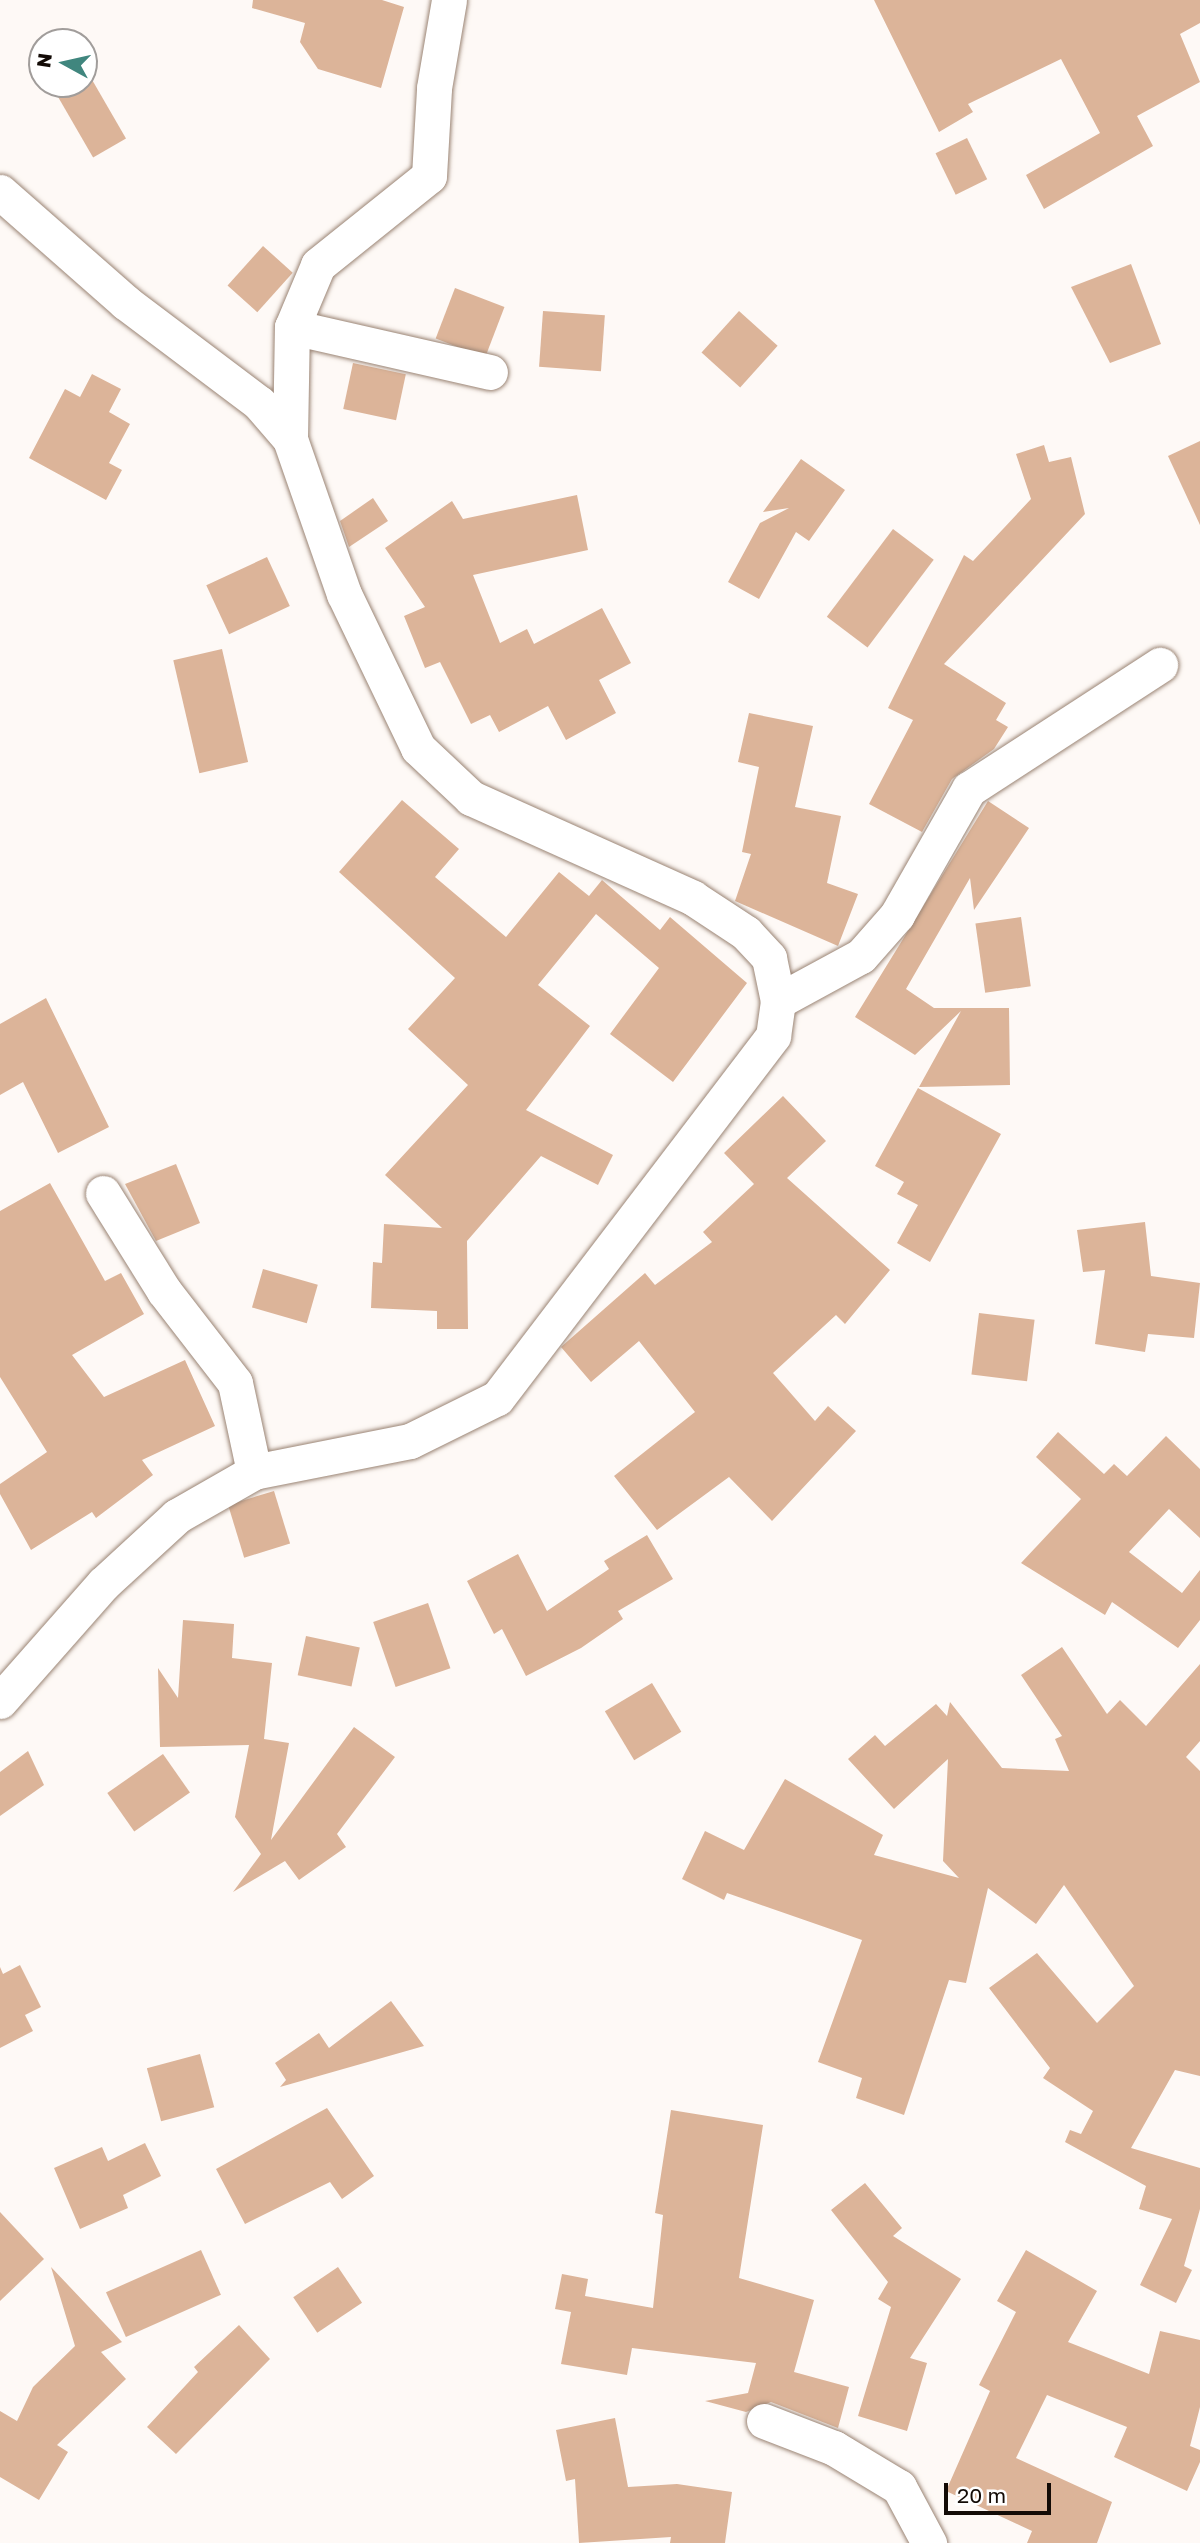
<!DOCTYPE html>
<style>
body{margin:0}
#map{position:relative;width:1200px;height:2543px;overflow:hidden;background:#fef9f6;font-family:"Golos Text",sans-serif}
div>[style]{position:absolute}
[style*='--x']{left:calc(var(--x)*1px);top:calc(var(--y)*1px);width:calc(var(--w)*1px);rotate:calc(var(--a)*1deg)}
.building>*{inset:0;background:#dcb499;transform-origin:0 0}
.roads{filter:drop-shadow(0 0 2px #9a8474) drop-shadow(0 0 2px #9a8474)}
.minor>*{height:35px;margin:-17.5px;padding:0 17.5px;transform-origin:17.5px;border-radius:17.5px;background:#fff}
span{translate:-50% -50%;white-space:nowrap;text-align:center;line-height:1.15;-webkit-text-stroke:6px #fff;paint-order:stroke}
.north{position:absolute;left:28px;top:28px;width:70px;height:70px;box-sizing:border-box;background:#fff;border:2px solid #a19d9b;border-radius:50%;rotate:278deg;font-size:19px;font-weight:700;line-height:28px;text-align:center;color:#130b06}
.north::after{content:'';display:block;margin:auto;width:24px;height:32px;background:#40867e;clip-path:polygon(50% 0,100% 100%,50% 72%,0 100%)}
.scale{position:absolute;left:944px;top:2483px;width:107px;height:32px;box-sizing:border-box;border:4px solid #130b06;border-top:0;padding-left:9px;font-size:21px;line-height:24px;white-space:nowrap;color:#130b06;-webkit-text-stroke:5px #fff;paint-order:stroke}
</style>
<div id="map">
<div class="building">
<i style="clip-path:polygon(253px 0,382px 0,404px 7px,381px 88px,318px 69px,300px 42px,305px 23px,252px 8px)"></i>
<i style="clip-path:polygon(874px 0,1200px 0,1200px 23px,1180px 34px,1200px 82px,1137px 116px,1153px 146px,1044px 209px,1026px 175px,1100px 133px,1061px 59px,968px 104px,973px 112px,939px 132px)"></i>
<i style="left:91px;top:78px;width:70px;height:38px;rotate:60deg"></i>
<i style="left:967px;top:138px;width:46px;height:35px;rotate:64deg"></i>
<i style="left:263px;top:246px;width:40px;height:53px;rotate:42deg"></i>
<i style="clip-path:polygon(1131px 264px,1161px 344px,1110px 363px,1071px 287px)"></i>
<i style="left:455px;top:288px;width:53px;height:54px;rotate:21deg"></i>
<i style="left:543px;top:311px;width:62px;height:56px;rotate:4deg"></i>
<i style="left:739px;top:311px;width:52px;height:56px;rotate:42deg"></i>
<i style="left:353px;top:363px;width:54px;height:47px;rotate:12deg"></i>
<i style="clip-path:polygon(92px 374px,121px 389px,109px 412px,130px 424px,109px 463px,122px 470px,106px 500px,29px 458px,65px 389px,80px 397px)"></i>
<i style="clip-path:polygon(1200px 441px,1200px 525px,1168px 456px)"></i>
<i style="clip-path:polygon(1044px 445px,1049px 462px,1071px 457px,1085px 514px,944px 664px,1006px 703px,996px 720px,1008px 727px,994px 749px,952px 779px,922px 832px,869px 804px,913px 720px,888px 708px,964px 555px,973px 561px,1031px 499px,1016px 454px)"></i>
<i style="clip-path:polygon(801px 459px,845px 490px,809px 541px,796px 532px,759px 599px,728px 582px,760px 523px,789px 508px,763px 512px)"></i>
<i style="clip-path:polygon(577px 495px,588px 550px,473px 575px,500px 643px,527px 629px,534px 644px,602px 608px,631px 663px,599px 680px,616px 713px,566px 740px,548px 706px,499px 732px,490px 715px,471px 724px,440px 662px,425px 668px,404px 616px,425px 607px,385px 548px,452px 501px,463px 519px)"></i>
<i style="clip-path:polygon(373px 498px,388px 521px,349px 547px,340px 521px)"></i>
<i style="left:893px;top:529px;width:51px;height:110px;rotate:37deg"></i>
<i style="left:267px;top:557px;width:54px;height:67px;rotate:65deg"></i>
<i style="left:222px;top:649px;width:116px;height:50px;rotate:77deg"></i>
<i style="clip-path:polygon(749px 713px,813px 726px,795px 807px,841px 816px,827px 883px,858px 894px,838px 946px,735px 901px,751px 854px,742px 852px,759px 767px,738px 762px)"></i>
<i style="clip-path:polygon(402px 800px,459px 849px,435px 877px,506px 937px,559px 872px,589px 896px,602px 880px,660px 930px,670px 917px,747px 983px,673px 1082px,610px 1034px,659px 968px,596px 914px,538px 985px,590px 1026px,526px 1110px,613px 1155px,598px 1185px,541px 1156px,467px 1241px,468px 1329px,437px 1329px,437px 1311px,371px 1308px,373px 1262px,382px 1263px,384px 1224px,442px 1228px,385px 1175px,468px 1085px,408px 1029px,455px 978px,339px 872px)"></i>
<i style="clip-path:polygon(988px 801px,1029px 828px,974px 910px,970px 878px,906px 989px,934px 1008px,1009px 1008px,1010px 1085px,919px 1087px,961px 1011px,915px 1055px,855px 1017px)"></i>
<i style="left:1021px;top:917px;width:70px;height:46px;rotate:82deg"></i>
<i style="clip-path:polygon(46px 998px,109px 1127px,58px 1153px,23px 1082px,0 1095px,0 1024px)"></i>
<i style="clip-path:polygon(918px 1088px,1001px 1134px,930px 1262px,897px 1243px,918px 1205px,897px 1194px,904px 1182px,875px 1166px)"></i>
<i style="clip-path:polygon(783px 1096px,826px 1141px,787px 1178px,890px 1270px,845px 1324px,836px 1315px,773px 1373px,815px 1421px,828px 1406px,856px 1431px,772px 1521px,729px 1477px,657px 1530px,614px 1476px,695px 1412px,639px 1341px,591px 1382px,561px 1347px,645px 1273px,655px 1285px,712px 1242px,703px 1232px,754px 1184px,724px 1153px)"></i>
<i style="clip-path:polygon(176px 1164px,200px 1223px,156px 1241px,125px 1184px)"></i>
<i style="clip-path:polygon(50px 1183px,105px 1281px,121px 1273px,144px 1314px,72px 1355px,104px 1397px,185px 1360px,215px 1426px,142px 1460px,153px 1475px,96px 1518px,92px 1512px,31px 1550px,0 1494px,0 1484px,47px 1452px,0 1377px,0 1211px)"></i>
<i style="clip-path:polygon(1145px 1222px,1151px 1276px,1200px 1283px,1194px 1338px,1148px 1334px,1145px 1352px,1095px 1344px,1105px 1270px,1083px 1272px,1077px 1230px)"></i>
<i style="left:263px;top:1269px;width:57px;height:40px;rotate:16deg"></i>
<i style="left:979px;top:1313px;width:56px;height:62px;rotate:7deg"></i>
<i style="clip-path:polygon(1058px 1432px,1104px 1474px,1114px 1464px,1127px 1476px,1166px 1436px,1200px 1469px,1200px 1538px,1169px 1509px,1129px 1552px,1182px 1593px,1200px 1570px,1200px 1620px,1178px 1648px,1112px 1602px,1105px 1615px,1021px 1563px,1081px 1499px,1036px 1457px)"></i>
<i style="left:274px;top:1491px;width:55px;height:48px;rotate:73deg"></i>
<i style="clip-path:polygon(647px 1535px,673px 1579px,618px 1611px,623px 1619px,581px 1648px,526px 1676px,502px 1629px,494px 1634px,467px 1581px,518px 1554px,547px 1611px,609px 1569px,604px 1561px)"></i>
<i style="left:428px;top:1603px;width:69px;height:58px;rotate:71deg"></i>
<i style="clip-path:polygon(183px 1620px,234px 1624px,232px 1658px,272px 1663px,264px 1739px,289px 1743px,271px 1840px,354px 1727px,395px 1757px,337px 1834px,346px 1847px,299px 1880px,285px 1861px,233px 1892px,261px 1854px,235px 1817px,249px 1745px,160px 1747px,158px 1668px,178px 1698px)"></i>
<i style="left:306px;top:1636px;width:55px;height:40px;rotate:12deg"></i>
<i style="clip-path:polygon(1062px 1647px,1107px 1714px,1120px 1700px,1146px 1726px,1200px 1664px,1200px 1741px,1186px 1757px,1200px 1771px,1200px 2076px,1175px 2070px,1131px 2148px,1200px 2168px,1200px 2209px,1184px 2266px,1192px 2270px,1176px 2303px,1140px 2285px,1172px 2219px,1139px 2209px,1146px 2186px,1065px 2142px,1070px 2130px,1081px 2134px,1093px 2111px,1043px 2078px,1050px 2068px,989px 1988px,1037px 1953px,1097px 2023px,1134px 1986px,1064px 1885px,1036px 1924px,988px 1888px,966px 1983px,949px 1980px,904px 2115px,856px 2098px,862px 2078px,818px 2062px,862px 1940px,727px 1893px,724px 1900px,682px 1879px,705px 1831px,744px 1850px,785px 1779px,883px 1835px,874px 1855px,959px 1878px,943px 1861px,948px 1759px,894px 1809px,848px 1759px,875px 1735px,885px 1746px,936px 1704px,947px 1716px,950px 1702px,1002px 1768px,1069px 1771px,1055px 1739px,1062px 1736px,1021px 1675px)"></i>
<i style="left:652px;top:1683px;width:57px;height:55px;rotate:59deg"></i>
<i style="clip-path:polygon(28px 1751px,44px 1785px,0 1816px,0 1772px)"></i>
<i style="left:163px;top:1754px;width:47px;height:68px;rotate:55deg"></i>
<i style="clip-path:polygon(20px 1965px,41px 2007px,25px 2015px,33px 2031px,0 2048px,0 1967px,3px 1974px)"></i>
<i style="clip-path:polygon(391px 2001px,424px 2046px,280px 2087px,286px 2080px,275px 2063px,319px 2033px,329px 2048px)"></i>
<i style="left:200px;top:2054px;width:55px;height:55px;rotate:75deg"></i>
<i style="clip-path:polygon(327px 2108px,374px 2176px,342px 2199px,330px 2182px,245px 2224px,216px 2169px)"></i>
<i style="clip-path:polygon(671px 2110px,763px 2125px,739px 2278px,814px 2300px,794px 2372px,849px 2387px,838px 2428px,771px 2402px,746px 2412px,705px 2401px,748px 2393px,756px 2363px,632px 2348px,627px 2375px,561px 2364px,571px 2312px,555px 2309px,562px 2274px,588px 2279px,585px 2296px,653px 2308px,663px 2215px,655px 2213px)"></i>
<i style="clip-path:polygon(145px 2143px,161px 2176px,123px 2195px,128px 2208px,80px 2229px,54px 2168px,102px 2147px,108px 2161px)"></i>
<i style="clip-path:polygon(865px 2183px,902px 2228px,893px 2236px,961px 2279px,910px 2358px,927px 2363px,907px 2431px,858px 2416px,891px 2307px,878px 2299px,888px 2282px,831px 2210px)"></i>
<i style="clip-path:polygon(0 2212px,44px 2259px,0 2301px)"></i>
<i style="left:201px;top:2250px;width:49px;height:104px;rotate:66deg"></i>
<i style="clip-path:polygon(1026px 2250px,1097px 2291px,1068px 2342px,1149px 2374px,1160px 2331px,1200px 2340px,1200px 2407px,1190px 2446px,1200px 2450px,1200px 2462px,1187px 2491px,1114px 2457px,1127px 2427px,1047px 2395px,1016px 2458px,1112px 2502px,1097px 2543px,1027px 2543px,1032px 2531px,946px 2491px,990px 2391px,979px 2385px,1016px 2312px,997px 2301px)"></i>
<i style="clip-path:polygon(51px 2267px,122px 2342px,101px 2352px,126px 2379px,57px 2445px,68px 2452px,39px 2500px,0 2477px,0 2411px,17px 2421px,33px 2387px,75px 2346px)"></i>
<i style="left:338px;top:2267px;width:43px;height:54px;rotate:56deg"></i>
<i style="clip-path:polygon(239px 2325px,270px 2359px,176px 2454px,147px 2427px,198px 2372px,194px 2367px)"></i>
<i style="clip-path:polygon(615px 2418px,628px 2487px,677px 2484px,732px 2492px,725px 2543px,670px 2543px,671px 2537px,579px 2543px,575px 2479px,566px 2481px,556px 2430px)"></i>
</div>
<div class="roads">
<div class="minor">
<i style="--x:0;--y:192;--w:167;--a:41.3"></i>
<i style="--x:125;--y:302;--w:168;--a:37"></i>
<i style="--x:259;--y:403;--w:48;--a:49.3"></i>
<i style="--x:290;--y:439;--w:164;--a:70.8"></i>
<i style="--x:344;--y:594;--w:171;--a:64.3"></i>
<i style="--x:418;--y:748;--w:73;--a:43.3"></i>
<i style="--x:471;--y:798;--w:243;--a:24.2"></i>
<i style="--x:693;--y:898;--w:64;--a:33.4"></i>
<i style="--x:746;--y:933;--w:34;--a:47"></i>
<i style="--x:769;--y:958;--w:44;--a:78.2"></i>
<i style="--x:778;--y:1001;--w:35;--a:98"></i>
<i style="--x:773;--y:1036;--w:455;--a:127.3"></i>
<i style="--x:497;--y:1398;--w:97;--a:153.7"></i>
<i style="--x:410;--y:1441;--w:159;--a:168.8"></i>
<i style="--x:254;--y:1472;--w:89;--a:150.3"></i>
<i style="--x:177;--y:1516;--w:100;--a:137.4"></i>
<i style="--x:103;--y:1584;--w:156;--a:131.4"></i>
<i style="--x:292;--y:327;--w:203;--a:12.8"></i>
<i style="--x:290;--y:439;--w:112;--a:-89"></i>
<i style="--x:292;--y:327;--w:67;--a:-67.2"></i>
<i style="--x:318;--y:265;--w:142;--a:-38.7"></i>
<i style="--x:429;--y:176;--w:88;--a:-86.7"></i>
<i style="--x:434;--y:88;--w:89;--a:-80.3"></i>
<i style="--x:778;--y:1001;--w:94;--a:-28.5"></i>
<i style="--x:861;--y:956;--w:55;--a:-48.7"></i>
<i style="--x:897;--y:915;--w:145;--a:-60.3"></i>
<i style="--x:969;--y:789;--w:228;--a:-33"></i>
<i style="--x:103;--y:1193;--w:115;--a:58.1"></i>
<i style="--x:164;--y:1291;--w:116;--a:52.3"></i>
<i style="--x:235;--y:1383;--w:91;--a:77.9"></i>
<i style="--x:764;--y:2421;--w:75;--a:21.1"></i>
<i style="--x:834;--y:2448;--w:76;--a:31"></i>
<i style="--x:899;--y:2487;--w:64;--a:61.8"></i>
</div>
</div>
<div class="north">N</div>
<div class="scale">20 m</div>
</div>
